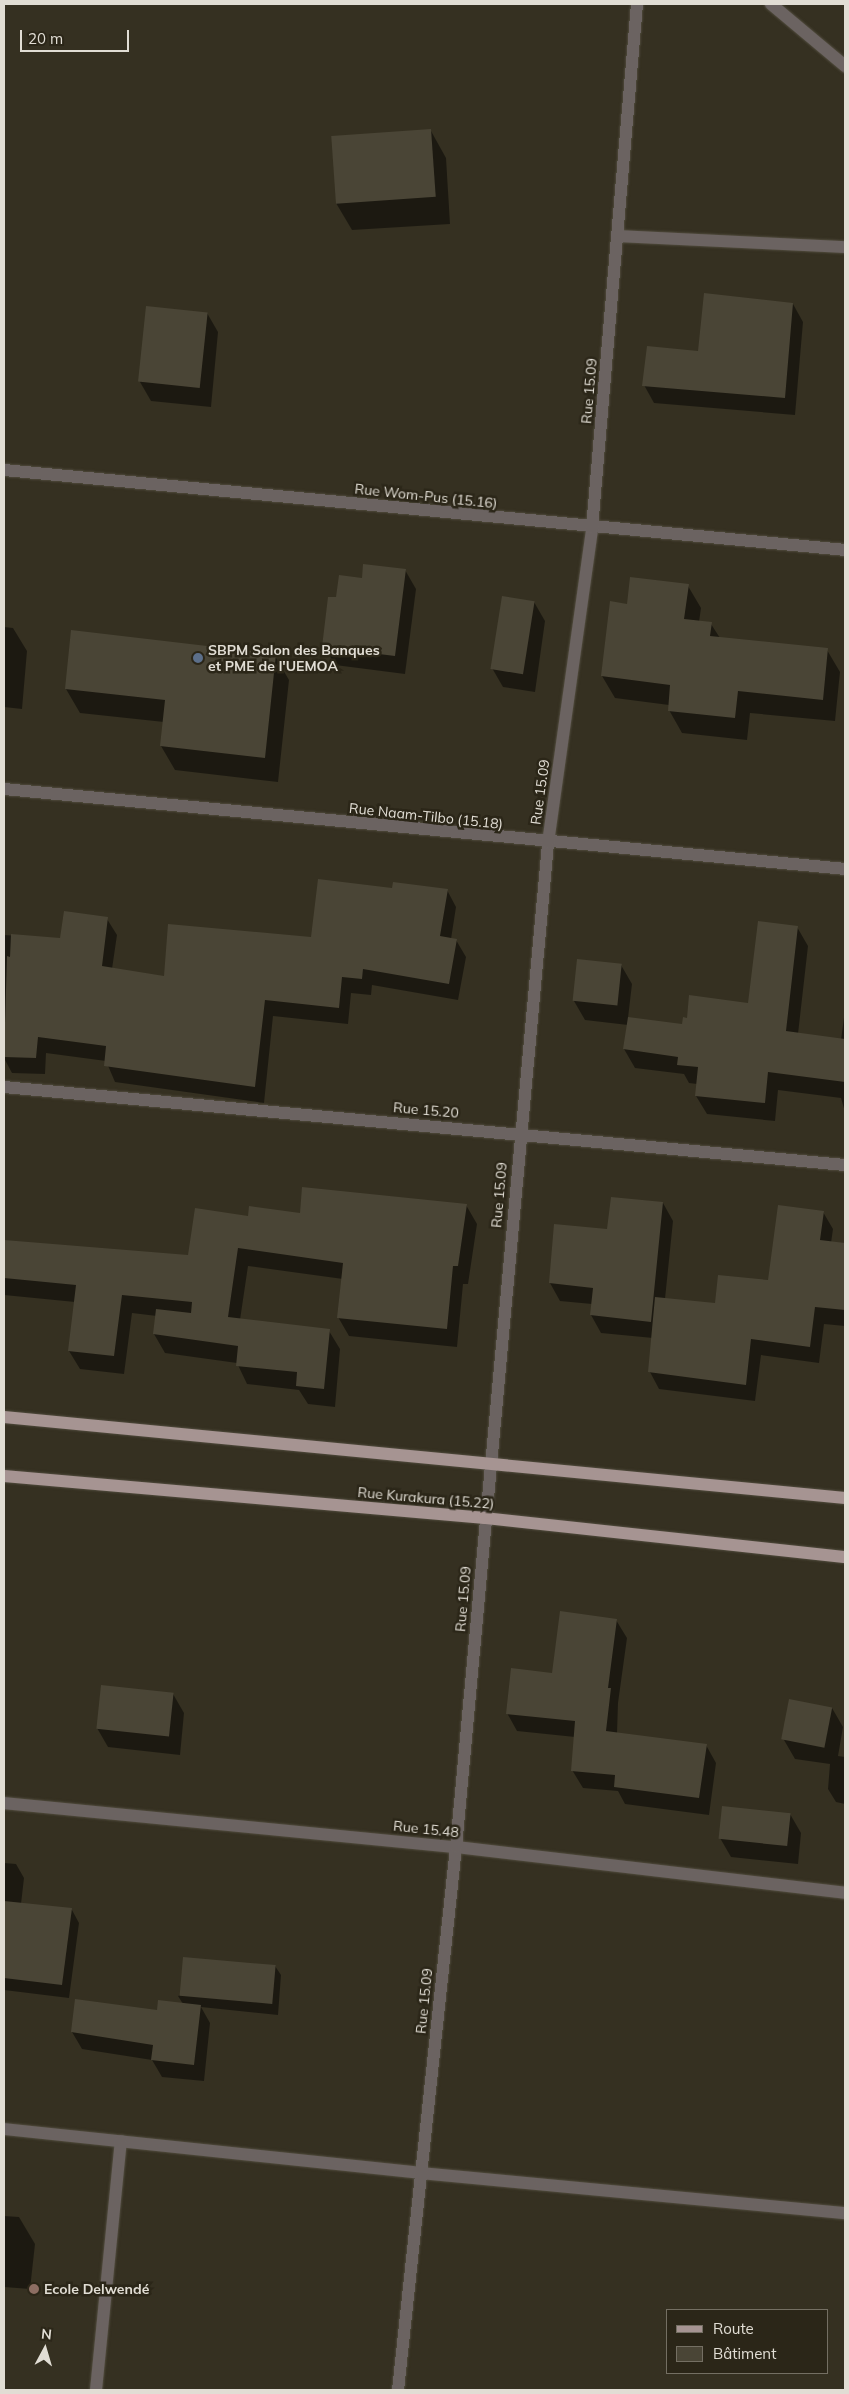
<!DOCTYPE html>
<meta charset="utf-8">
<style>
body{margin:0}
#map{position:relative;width:849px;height:2394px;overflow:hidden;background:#353021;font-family:Mulish,sans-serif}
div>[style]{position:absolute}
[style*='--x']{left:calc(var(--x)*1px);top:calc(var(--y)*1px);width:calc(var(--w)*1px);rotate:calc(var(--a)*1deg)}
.shadow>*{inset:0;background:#0007}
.building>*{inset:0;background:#4a4536;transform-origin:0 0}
.roads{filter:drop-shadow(0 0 1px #514c3e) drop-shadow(0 0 1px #514c3e)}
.minor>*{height:12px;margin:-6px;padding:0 6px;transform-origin:6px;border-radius:6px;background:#6b6361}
.major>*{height:12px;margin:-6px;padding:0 6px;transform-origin:6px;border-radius:6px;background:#a69492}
.dots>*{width:14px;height:14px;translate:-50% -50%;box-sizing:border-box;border:2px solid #2b2618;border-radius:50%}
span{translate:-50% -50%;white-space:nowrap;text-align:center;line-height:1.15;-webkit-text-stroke:5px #2b2618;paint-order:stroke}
.street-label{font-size:14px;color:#e1ddd4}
.poi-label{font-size:14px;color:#e1ddd4;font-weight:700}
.left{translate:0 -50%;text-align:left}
.frame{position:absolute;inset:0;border:5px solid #e1ddd4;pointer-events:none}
.legend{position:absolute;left:666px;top:2309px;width:162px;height:65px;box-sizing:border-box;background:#2b2618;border:1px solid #746f63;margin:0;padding:6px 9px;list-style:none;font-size:15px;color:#e1ddd4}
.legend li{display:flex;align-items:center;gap:10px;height:25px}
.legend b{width:25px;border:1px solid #746f63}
.north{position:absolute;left:20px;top:2324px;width:50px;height:50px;-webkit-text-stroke:4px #2b2618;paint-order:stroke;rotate:6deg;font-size:14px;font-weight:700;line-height:20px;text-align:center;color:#e1ddd4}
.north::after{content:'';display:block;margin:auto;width:18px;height:22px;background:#e1ddd4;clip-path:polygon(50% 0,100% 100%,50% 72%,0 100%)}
.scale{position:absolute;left:20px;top:30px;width:109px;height:22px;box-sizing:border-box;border:2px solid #e1ddd4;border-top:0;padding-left:6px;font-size:15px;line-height:18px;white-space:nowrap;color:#e1ddd4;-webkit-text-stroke:4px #2b2618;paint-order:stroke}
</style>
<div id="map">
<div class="shadow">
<i style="clip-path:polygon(431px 131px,446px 158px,450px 224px,352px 230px,336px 203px)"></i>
<i style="clip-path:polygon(793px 304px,803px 322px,795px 415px,654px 403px,644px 385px)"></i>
<i style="clip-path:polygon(207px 313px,218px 332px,211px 407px,151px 401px,140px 382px)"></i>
<i style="clip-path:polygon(405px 570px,416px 589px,405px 674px,335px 665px,324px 646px,338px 599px,363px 580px)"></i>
<i style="clip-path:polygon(688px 586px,701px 608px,699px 622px,711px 624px,720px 638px,827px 650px,840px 672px,835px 721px,750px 713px,747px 740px,682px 733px,669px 710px,669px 705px,615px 698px,602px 676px,628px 605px)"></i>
<i style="clip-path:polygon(534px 602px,545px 621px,535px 692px,503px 687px,492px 668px)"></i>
<i style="clip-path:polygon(4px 627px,13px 628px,27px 651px,22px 709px,4px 707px,4px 713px)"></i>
<i style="clip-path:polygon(275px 656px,289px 680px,278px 782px,175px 770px,161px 746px,164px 722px,80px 713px,66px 689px)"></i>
<i style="clip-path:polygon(393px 889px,447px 890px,456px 907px,451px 939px,456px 940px,466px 957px,458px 1000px,372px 985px,371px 995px,351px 993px,348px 1024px,273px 1016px,264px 1103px,115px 1082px,106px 1061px,46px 1053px,45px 1074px,12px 1073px,4px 1058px,4px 935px,61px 939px,107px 919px,117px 935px,112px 969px,166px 977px,312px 938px)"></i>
<i style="clip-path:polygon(797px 927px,808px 946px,798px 1034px,841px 1040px,845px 1010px,845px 1112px,841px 1098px,778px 1090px,775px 1121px,707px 1114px,696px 1096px,697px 1084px,689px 1083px,684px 1074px,635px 1068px,624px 1049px,628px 1025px,585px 1020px,574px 1001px,621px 965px,632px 984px,628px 1018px,683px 1025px,688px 1019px,749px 1004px)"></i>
<i style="clip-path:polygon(663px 1203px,673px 1221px,665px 1299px,716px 1304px,769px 1282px,823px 1212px,833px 1229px,831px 1243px,845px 1244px,845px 1326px,824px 1324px,819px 1363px,761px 1355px,755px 1401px,659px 1389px,650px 1372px,653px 1338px,601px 1333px,591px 1315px,592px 1304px,560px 1301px,550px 1283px,608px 1230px)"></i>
<i style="clip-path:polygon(466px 1205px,477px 1224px,468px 1284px,463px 1284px,457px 1347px,349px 1336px,338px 1317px,343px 1279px,248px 1266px,240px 1320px,329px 1331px,340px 1349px,335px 1407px,308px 1404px,299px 1390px,247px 1384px,237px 1363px,165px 1353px,154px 1334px,157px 1316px,132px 1313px,124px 1374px,80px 1369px,69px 1351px,75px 1302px,4px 1295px,4px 1241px,189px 1256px,249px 1218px)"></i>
<i style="clip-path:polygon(616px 1620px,627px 1638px,618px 1703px,617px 1734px,706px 1745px,716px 1763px,709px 1815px,625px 1804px,618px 1791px,583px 1788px,572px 1770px,575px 1737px,517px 1731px,507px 1713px)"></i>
<i style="clip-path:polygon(173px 1694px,184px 1713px,180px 1755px,108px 1747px,97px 1728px)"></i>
<i style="clip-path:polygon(832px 1708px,843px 1727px,838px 1756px,845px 1757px,845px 1804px,836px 1802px,828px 1789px,830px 1764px,795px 1759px,784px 1740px)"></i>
<i style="clip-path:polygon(790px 1814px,801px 1833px,798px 1864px,731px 1857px,720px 1838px)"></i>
<i style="clip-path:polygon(4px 1863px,16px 1864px,24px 1878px,21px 1904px,72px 1910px,79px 1923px,69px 1998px,4px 1990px)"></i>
<i style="clip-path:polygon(275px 1966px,281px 1975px,278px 2015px,201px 2007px,210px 2023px,204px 2081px,162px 2077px,152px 2060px,82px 2049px,72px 2032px,76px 2000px,158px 2011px,183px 2004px,178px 1996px)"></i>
<i style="clip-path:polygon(4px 2216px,19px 2217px,35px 2244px,30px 2289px,4px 2287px)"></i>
</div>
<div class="building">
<i style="left:431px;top:129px;width:68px;height:100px;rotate:86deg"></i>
<i style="clip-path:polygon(704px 293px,793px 303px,785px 398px,642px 386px,647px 346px,698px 351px)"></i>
<i style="left:146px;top:306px;width:62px;height:76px;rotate:6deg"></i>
<i style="clip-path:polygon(363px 564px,406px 569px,395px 656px,322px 647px,328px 597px,336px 597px,339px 575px,362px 578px)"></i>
<i style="clip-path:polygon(630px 577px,689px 584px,684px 619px,712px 622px,710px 636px,828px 648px,823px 700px,738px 691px,735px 718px,668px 711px,670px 685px,601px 676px,610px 601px,627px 604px)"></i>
<i style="left:502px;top:596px;width:33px;height:74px;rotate:9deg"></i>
<i style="clip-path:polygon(71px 630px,276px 654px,265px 758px,160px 746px,165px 700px,65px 689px)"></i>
<i style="clip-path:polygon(318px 879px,392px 888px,393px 882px,448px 889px,440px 936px,457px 939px,449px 984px,363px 969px,362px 979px,342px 977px,339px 1008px,265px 1000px,255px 1087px,104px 1066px,106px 1046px,38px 1037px,36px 1058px,4px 1057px,7px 956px,10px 957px,11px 934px,60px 938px,64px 911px,108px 917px,102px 966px,164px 976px,168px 924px,311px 937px)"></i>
<i style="clip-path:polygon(758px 921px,798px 926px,786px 1031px,845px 1039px,845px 1082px,768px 1072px,765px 1103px,695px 1096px,698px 1067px,677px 1065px,678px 1057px,623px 1049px,628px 1017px,682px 1024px,683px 1017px,687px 1018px,689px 995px,748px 1003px)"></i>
<i style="left:577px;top:959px;width:45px;height:42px;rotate:6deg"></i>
<i style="clip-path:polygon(302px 1187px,467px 1204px,458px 1266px,453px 1266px,447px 1329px,337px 1318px,343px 1263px,238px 1248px,228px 1317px,330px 1329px,324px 1389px,296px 1386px,297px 1372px,236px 1366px,238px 1346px,153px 1334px,156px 1309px,191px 1313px,192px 1302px,122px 1295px,114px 1356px,68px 1351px,76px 1285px,4px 1278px,4px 1240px,188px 1255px,195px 1208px,248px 1216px,249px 1206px,300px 1213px)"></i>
<i style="clip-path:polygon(611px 1197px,663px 1202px,651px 1322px,590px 1315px,593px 1288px,549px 1283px,554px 1224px,607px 1229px)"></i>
<i style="clip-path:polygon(778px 1205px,824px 1211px,820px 1240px,845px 1243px,845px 1310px,815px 1307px,810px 1347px,751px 1339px,746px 1385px,648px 1372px,655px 1297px,715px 1303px,718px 1275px,768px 1280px)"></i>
<i style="clip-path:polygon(560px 1611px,617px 1619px,608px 1688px,611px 1688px,606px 1731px,707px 1744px,699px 1798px,614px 1787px,615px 1775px,571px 1771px,575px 1721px,506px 1714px,511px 1668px,552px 1673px)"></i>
<i style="left:101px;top:1685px;width:73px;height:44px;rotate:6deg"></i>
<i style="left:789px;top:1699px;width:44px;height:41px;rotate:11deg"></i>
<i style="left:722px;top:1806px;width:69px;height:33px;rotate:6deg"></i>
<i style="clip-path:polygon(4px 1901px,72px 1908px,62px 1985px,4px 1978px)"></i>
<i style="left:183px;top:1957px;width:93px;height:39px;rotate:5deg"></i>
<i style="clip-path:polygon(75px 1999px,157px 2010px,158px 2000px,201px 2005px,194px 2065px,151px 2060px,153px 2045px,71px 2032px)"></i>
</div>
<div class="roads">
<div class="minor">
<i style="--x:771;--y:4;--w:97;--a:40"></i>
<i style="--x:618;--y:236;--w:227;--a:2.8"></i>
<i style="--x:4;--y:470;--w:845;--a:5.43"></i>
<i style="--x:4;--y:789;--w:845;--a:5.43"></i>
<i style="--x:4;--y:1087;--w:845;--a:5.3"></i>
<i style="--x:4;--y:1803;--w:454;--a:5.6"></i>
<i style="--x:456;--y:1847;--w:392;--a:6.7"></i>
<i style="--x:4;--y:2129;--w:419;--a:6"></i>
<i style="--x:421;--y:2173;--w:426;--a:5.4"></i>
<i style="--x:96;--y:2390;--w:250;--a:-84.3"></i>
<i style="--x:398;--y:2390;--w:546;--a:-83.9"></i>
<i style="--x:456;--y:1847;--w:1008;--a:-84.76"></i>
<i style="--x:548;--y:843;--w:318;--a:-82"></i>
<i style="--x:592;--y:528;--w:526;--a:-85.09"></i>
</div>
<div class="major">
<i style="--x:4;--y:1417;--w:845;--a:5.5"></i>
<i style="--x:4;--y:1476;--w:483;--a:5"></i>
<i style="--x:485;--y:1518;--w:362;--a:6.2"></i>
</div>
</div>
<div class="dots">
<i style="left:198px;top:658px;background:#5c6f8a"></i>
<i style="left:34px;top:2289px;background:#8d6e63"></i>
</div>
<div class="street-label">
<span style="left:589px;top:391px;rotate:-85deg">Rue 15.09</span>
<span style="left:426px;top:496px;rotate:6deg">Rue Wom-Pus (15.16)</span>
<span style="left:540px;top:792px;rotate:-82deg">Rue 15.09</span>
<span style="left:426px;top:816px;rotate:6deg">Rue Naam-Tilbo (15.18)</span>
<span style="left:426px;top:1110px;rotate:5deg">Rue 15.20</span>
<span style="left:499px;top:1195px;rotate:-85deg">Rue 15.09</span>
<span style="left:426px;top:1498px;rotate:5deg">Rue Kurakura (15.22)</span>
<span style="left:463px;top:1599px;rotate:-85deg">Rue 15.09</span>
<span style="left:426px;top:1829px;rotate:6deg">Rue 15.48</span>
<span style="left:424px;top:2001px;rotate:-84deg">Rue 15.09</span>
</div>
<div class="poi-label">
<span class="left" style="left:208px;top:658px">SBPM Salon des Banques<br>et PME de l'UEMOA</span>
<span class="left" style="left:44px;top:2289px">Ecole Delwendé</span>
</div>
<div class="frame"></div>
<ul class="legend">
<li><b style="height:6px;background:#a69492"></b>Route</li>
<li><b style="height:14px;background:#4a4536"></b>Bâtiment</li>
</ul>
<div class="north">N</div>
<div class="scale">20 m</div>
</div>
